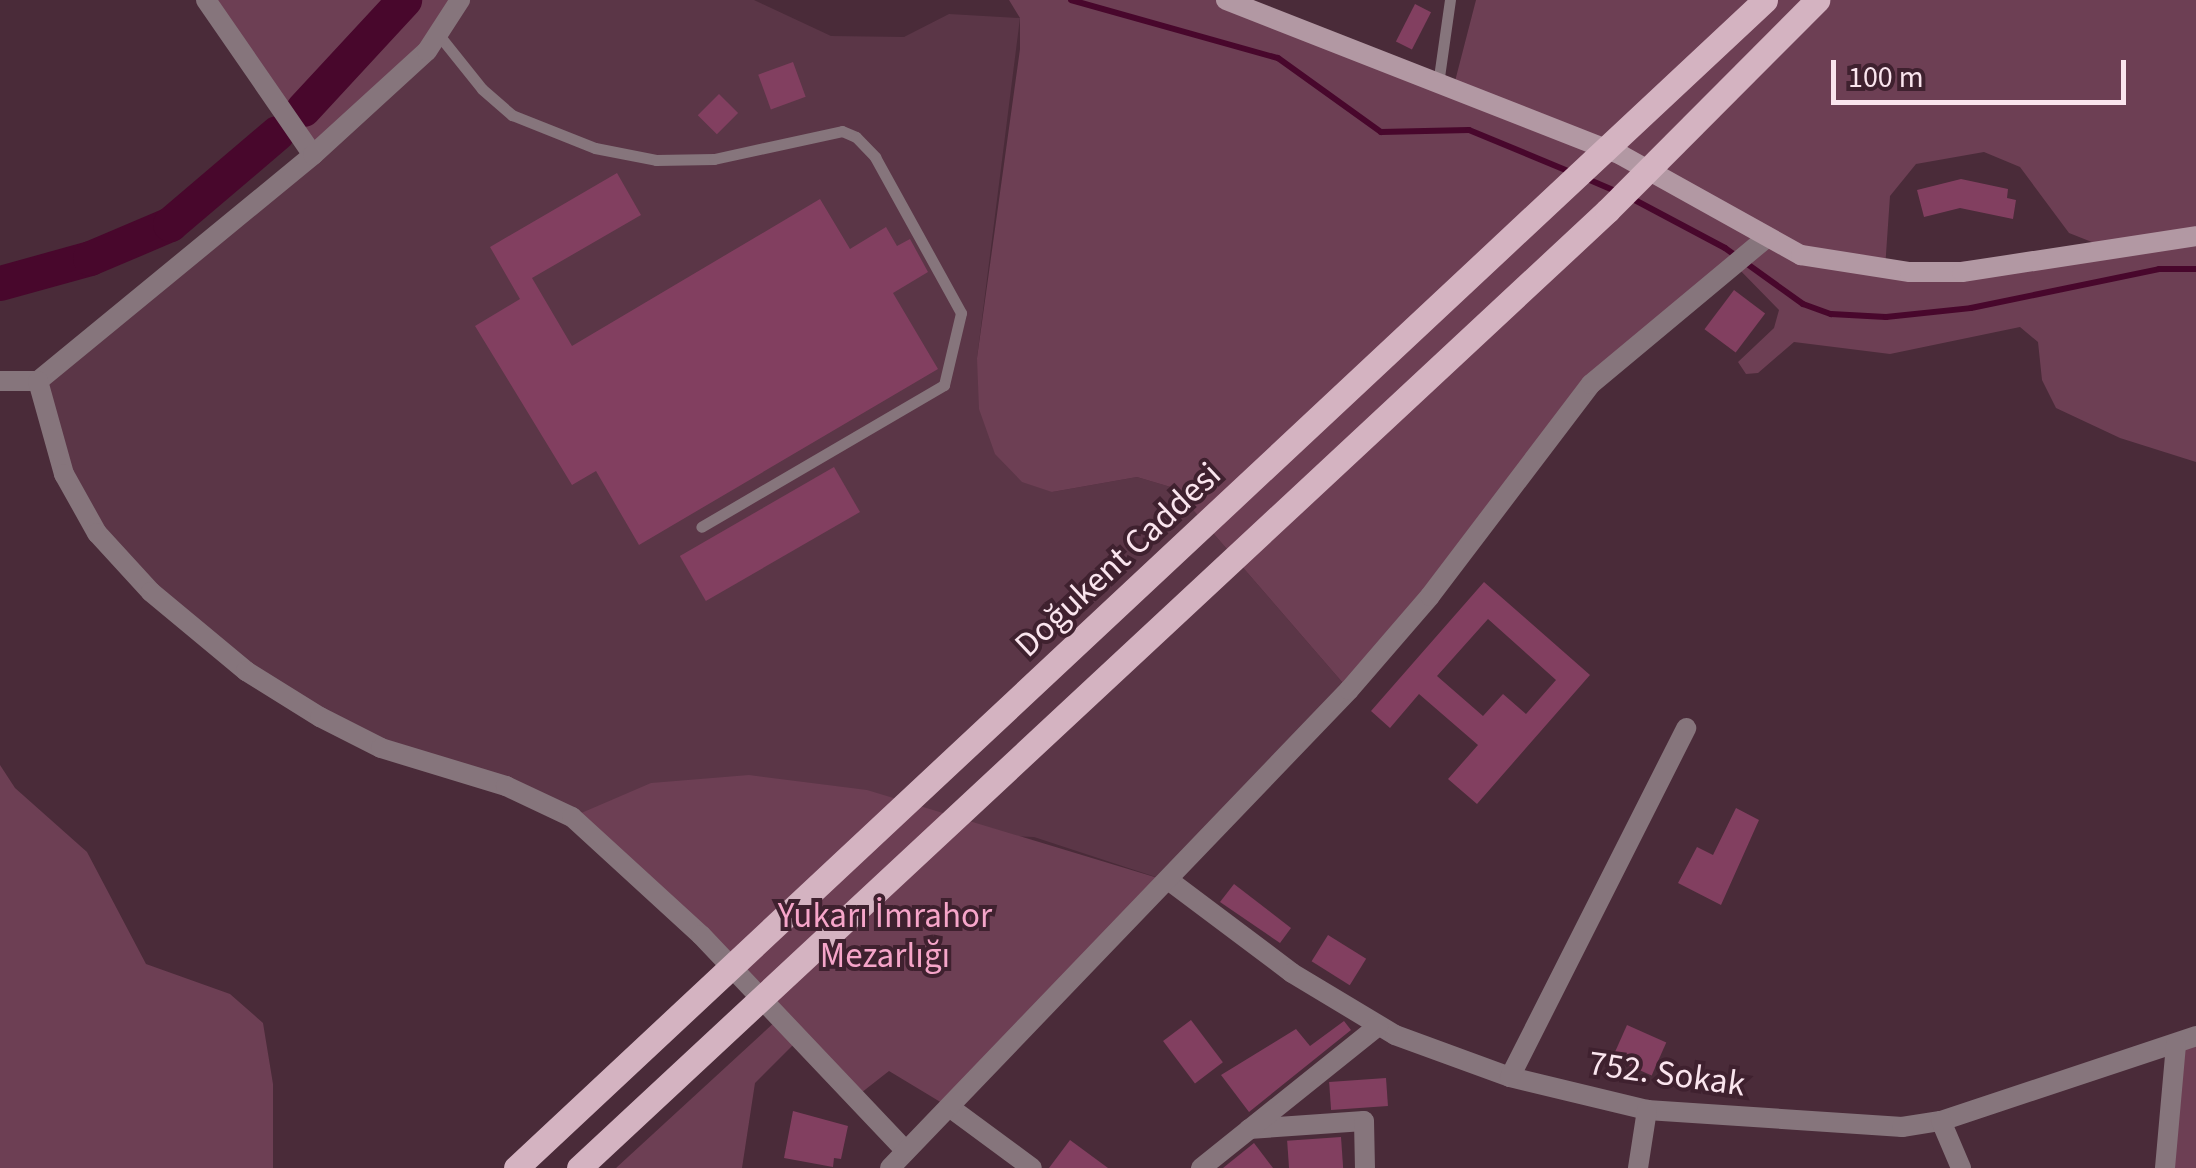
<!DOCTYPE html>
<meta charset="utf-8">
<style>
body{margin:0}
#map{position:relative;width:2196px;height:1168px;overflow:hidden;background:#4a2b39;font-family:"Source Sans 3",sans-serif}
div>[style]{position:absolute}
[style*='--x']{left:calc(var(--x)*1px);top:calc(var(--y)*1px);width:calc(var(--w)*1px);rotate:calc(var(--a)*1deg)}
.built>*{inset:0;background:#5b3647}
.green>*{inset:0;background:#6d3f54}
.stream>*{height:6px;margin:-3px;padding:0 3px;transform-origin:3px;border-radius:3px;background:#48072c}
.river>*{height:35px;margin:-17.5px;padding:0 17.5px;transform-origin:17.5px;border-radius:17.5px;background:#48072c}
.building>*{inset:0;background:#823f60;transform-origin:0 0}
.lane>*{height:11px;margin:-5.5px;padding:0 5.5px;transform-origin:5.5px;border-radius:5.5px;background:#86757c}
.street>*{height:20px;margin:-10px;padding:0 10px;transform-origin:10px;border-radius:10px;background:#86757c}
.secondary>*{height:20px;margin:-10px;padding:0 10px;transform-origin:10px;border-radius:10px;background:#b298a3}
.primary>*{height:25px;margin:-12.5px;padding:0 12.5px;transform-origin:12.5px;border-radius:12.5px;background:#d4b3c1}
span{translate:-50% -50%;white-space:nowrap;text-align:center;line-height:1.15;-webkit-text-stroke:8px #3f212f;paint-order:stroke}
.street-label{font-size:35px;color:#fae5ee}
.park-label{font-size:35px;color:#f6a5c9}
.scale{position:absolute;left:1831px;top:60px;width:295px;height:45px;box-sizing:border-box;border:5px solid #fae5ee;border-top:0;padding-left:12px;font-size:30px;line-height:35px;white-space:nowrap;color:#fae5ee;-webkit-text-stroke:8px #3f212f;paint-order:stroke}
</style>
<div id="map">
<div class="built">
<i style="clip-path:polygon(460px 0,754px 0,831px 36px,904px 37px,949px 14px,1020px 18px,977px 358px,1052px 492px,1137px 477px,1174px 488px,1349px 690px,1171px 882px,1034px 837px,572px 817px,442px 769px,246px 671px,97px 533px,38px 381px,313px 155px)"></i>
</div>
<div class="green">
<i style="clip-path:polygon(206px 0,460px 0,427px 51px,313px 155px)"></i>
<i style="clip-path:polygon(evenodd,1009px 0,1254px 0,1266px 14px,1453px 89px,1476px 0,2196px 0,2196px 462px,2120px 438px,2056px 408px,2042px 380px,2038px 342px,2020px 327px,1890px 354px,1794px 342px,1758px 373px,1746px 374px,1738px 362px,1774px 328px,1779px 310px,1733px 263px,1624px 354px,1349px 690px,1174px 488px,1137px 477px,1052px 492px,1022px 482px,995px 454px,979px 409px,977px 358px,1020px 49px,1020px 18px,1009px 0,1984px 152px,2020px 167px,2069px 233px,2107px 248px,1885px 269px,1890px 196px,1916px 164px,1984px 152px)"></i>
<i style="clip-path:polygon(0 765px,15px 788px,87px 852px,146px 964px,230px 994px,263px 1023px,273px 1084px,273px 1168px,0 1168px)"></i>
<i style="clip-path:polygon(749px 775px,867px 790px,1171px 882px,952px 1109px,889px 1071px,852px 1100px,797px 1041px,755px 1083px,742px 1168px,616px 1168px,777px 1020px,572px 817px,651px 783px)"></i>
<i style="clip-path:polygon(2196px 1039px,2196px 1168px,2168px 1168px,2181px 1046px)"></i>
</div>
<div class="stream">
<i style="--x:1071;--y:0;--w:215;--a:15.7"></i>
<i style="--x:1278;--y:58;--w:127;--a:35.7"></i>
<i style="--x:1381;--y:132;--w:88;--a:-1.3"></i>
<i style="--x:1469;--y:130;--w:113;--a:22.5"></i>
<i style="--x:1585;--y:178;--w:33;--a:23"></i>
<i style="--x:1631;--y:198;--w:106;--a:28"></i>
<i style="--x:1725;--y:248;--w:96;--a:35.7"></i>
<i style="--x:1803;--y:304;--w:30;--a:20"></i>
<i style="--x:1831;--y:314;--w:55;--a:3.1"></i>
<i style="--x:1886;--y:317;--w:85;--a:-6"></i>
<i style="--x:1971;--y:308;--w:192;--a:-11.7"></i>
<i style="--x:2159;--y:269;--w:37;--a:0"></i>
</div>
<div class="river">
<i style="--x:303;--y:109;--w:149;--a:-47.2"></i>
<i style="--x:0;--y:283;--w:93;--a:-15.5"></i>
<i style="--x:90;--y:258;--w:87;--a:-23"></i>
<i style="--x:170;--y:224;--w:140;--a:-40.4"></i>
</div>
<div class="building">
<i style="left:1415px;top:4px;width:18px;height:42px;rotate:27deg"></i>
<i style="left:793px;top:62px;width:37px;height:37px;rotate:70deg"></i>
<i style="left:719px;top:94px;width:27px;height:30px;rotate:45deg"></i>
<i style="clip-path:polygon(617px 173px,641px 215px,532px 278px,572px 346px,820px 199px,850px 249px,886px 227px,897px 246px,910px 239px,928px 272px,893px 293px,938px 369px,639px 545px,596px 471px,572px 485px,475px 326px,520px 299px,490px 247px)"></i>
<i style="clip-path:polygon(1961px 179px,2008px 189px,2007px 198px,2016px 200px,2013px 219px,1960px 208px,1924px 217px,1917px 190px)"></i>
<i style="left:1734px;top:290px;width:39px;height:49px;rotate:37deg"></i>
<i style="left:834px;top:467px;width:52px;height:178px;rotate:60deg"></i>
<i style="clip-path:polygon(evenodd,1484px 582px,1590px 675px,1477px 804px,1448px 779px,1478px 745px,1419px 694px,1390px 728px,1371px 711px,1484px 582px,1488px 619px,1556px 680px,1526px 714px,1503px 694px,1483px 716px,1437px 676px,1488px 619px)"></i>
<i style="clip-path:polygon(1736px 808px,1759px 820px,1721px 905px,1678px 883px,1697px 847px,1713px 855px)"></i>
<i style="clip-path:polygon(1234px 884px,1291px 928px,1280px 943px,1220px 902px)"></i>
<i style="left:1328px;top:935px;width:45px;height:31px;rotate:32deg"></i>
<i style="left:1191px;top:1020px;width:53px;height:35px;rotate:53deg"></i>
<i style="clip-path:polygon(1344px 1021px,1351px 1030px,1249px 1112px,1221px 1075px,1296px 1029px,1310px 1046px)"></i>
<i style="left:1627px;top:1025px;width:43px;height:36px;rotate:24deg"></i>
<i style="left:1386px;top:1078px;width:28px;height:57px;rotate:86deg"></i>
<i style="clip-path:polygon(793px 1111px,848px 1126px,841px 1159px,834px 1158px,833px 1167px,784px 1158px)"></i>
<i style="left:1341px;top:1137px;width:31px;height:54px;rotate:86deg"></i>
<i style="clip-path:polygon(1070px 1140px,1108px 1168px,1049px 1168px)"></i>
<i style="clip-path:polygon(1254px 1143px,1273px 1168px,1223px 1168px)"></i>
</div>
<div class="lane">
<i style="--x:438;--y:34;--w:70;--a:51.3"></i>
<i style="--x:482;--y:89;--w:40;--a:41"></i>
<i style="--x:512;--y:115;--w:89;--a:21.7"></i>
<i style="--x:595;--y:148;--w:62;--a:11.1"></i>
<i style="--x:656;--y:160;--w:58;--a:-1"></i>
<i style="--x:714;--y:159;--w:131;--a:-12.3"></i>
<i style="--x:842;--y:131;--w:15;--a:23"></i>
<i style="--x:856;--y:137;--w:28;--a:46"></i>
<i style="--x:875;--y:157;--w:178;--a:61.1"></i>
<i style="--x:961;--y:313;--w:74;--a:103.3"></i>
<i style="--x:944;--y:385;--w:281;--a:149.7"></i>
<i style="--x:1438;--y:84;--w:85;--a:-81.9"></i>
</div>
<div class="street">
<i style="--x:206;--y:0;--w:188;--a:55.4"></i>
<i style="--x:0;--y:381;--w:38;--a:0"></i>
<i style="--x:38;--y:381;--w:356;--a:-39.4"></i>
<i style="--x:313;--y:155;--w:154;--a:-42.4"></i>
<i style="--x:427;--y:51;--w:61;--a:-57.1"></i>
<i style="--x:38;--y:381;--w:97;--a:74.4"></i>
<i style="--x:64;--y:474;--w:68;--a:60.8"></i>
<i style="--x:97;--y:533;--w:80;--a:47.5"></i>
<i style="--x:151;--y:592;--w:124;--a:39.7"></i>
<i style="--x:246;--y:671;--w:87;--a:31.9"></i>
<i style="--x:320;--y:717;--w:68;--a:26.9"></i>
<i style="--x:381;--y:748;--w:131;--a:16.9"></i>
<i style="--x:506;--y:786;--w:73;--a:25.2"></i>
<i style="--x:572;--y:817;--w:175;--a:42.5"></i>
<i style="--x:701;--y:935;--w:294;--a:46.5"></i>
<i style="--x:1171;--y:882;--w:151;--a:36.9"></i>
<i style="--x:1292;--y:973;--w:120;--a:31"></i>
<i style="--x:1395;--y:1035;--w:122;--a:20.1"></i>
<i style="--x:1510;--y:1077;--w:141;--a:13.5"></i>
<i style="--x:1647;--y:1110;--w:256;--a:3.8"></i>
<i style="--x:1902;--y:1127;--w:39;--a:-9"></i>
<i style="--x:1941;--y:1121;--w:269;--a:-18.4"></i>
<i style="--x:1510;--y:1077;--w:391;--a:-63.2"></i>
<i style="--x:952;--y:1109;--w:99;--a:36.4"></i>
<i style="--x:1941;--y:1121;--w:51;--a:66.9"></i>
<i style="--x:1249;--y:1129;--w:115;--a:-4"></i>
<i style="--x:1364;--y:1121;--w:47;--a:88.8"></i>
<i style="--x:890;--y:1168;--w:663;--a:-46.16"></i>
<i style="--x:1349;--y:690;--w:124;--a:-49.2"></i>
<i style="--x:1430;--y:596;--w:266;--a:-52.8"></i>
<i style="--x:1591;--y:384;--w:225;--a:-39.8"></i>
<i style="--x:1201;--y:1168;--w:227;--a:-38.7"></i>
<i style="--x:1638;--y:1168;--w:59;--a:-81.2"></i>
<i style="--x:2165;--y:1168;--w:124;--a:-84.9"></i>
</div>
<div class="secondary">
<i style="--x:1226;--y:0;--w:424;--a:21.4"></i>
<i style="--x:1621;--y:155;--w:206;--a:29.1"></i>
<i style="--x:1801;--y:255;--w:110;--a:8.9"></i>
<i style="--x:1910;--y:272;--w:52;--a:0"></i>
<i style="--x:1962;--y:272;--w:237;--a:-8.7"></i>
</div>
<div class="primary">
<i style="--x:516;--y:1168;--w:1710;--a:-43.08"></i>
<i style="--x:579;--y:1168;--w:1405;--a:-42.95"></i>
<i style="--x:1607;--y:211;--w:298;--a:-45.1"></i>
</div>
<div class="street-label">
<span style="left:1118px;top:560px;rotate:-43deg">Doğukent Caddesi</span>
<span style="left:1667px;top:1074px;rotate:8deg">752. Sokak</span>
</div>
<div class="park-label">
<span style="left:885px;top:936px">Yukarı İmrahor<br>Mezarlığı</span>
</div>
<div class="scale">100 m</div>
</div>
